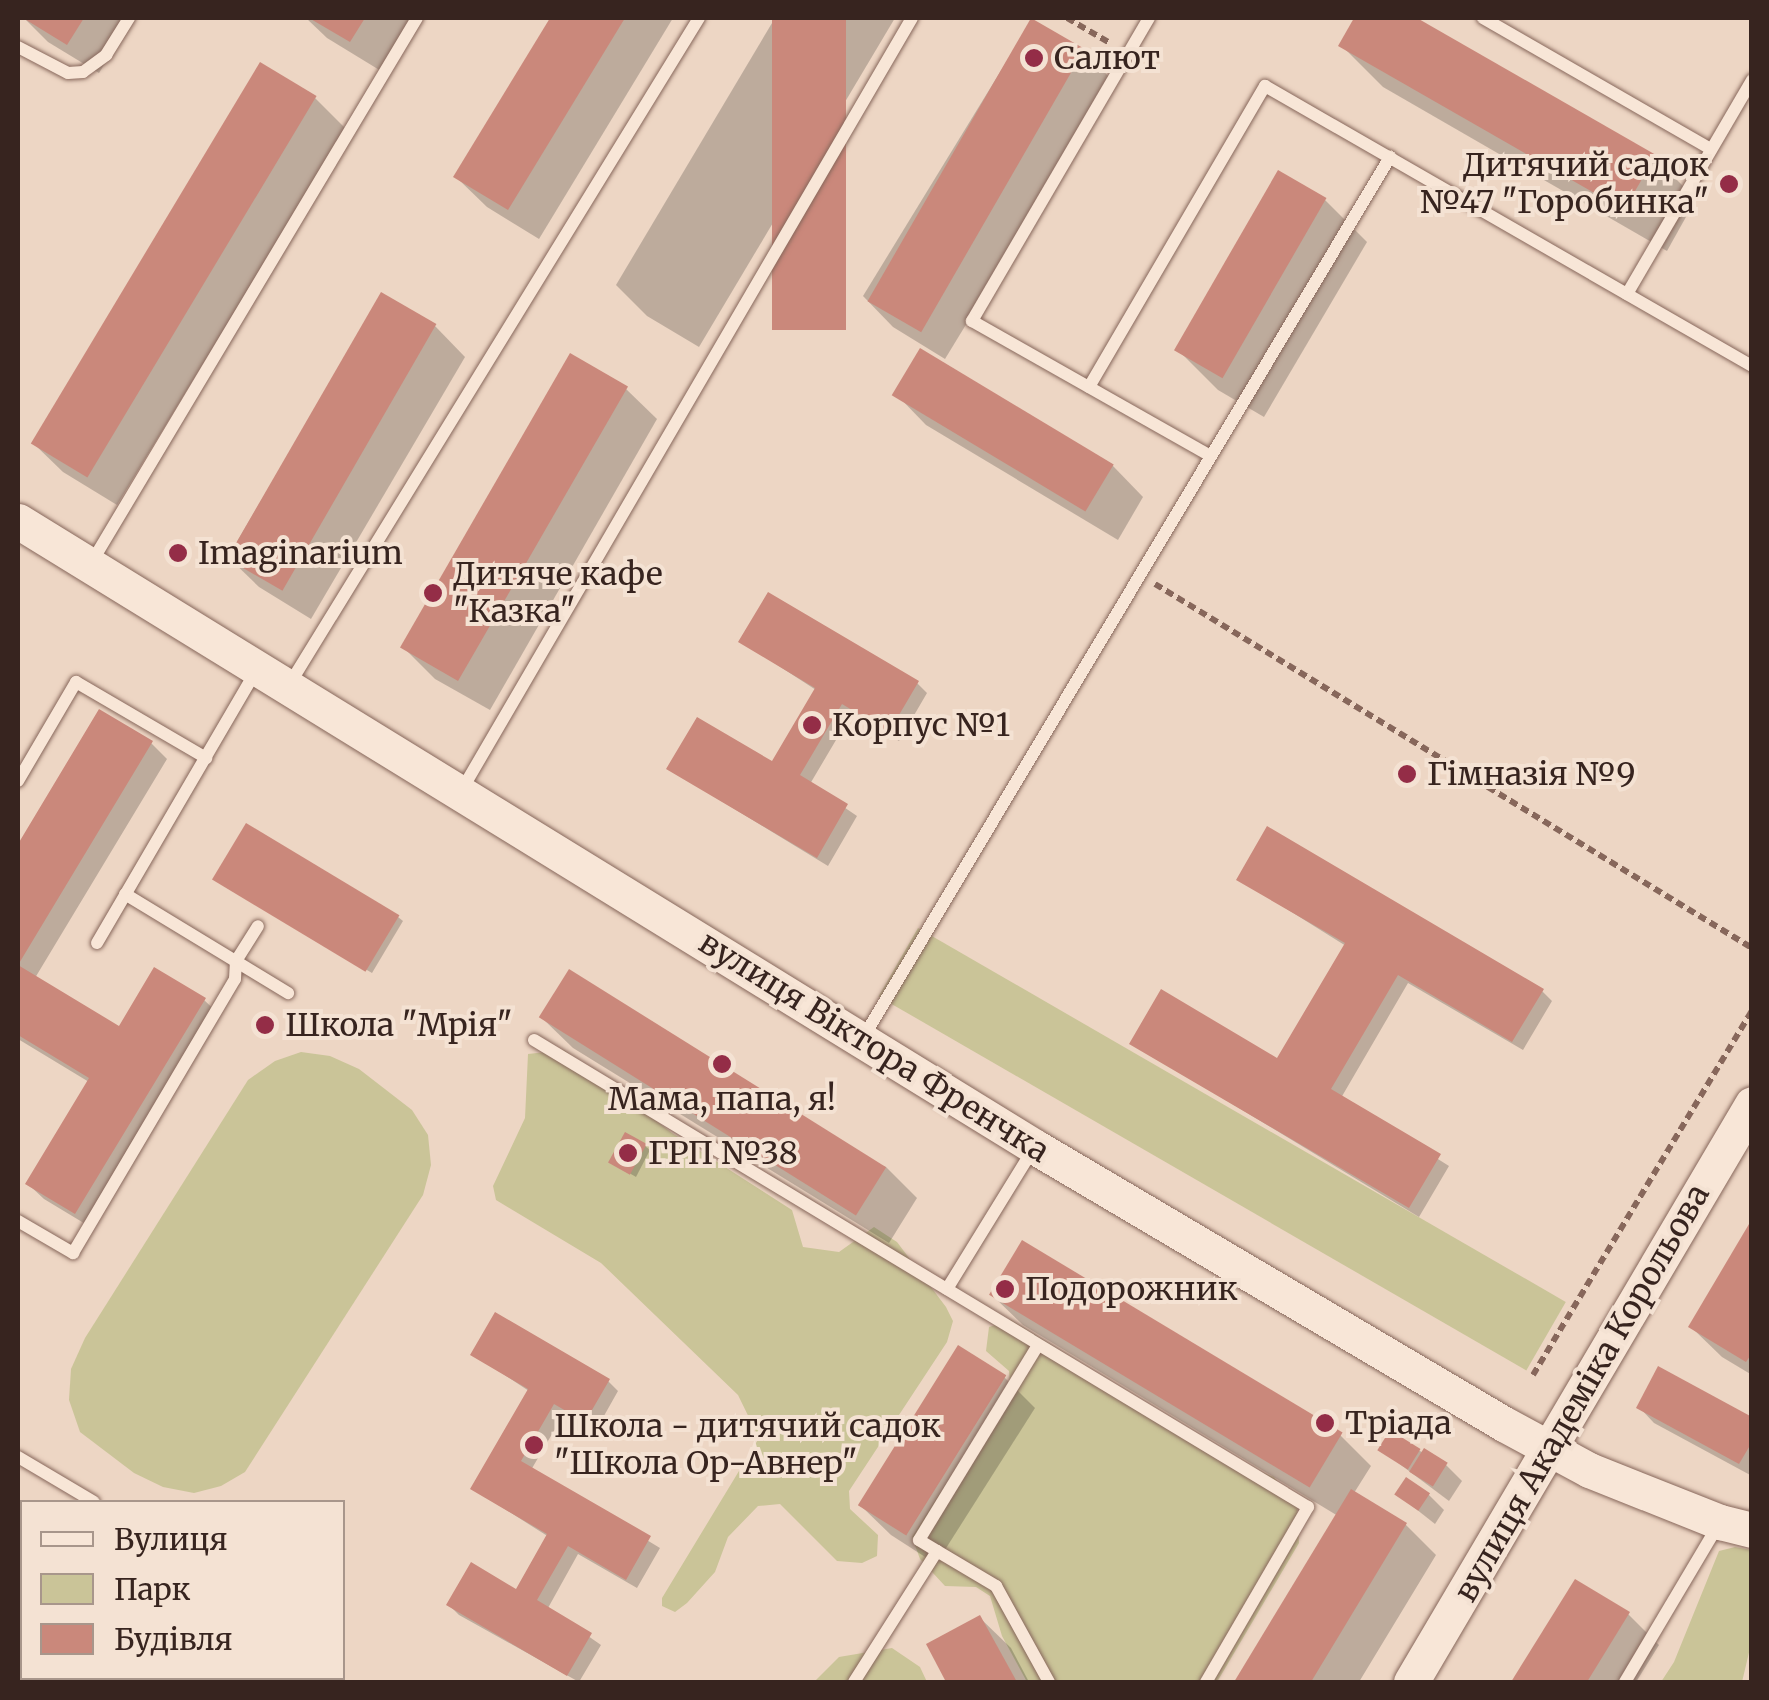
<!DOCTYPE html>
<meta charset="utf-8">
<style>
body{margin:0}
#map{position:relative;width:1769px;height:1700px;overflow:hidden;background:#edd6c4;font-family:Merriweather,serif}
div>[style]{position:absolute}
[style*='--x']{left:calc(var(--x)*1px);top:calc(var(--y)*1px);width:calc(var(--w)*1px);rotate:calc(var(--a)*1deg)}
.green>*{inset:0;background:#cac498;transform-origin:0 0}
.shadow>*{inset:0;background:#0003;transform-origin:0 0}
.building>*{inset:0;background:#ca887b;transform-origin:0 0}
.path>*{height:6px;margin-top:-3px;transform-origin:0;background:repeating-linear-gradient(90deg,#87675b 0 8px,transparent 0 13px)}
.roads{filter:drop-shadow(0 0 2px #87675b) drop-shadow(0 0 2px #87675b)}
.lane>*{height:12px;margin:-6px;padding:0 6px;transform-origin:6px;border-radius:6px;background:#f8e6d7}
.secondary>*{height:35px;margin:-17.5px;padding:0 17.5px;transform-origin:17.5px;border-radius:17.5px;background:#f8e6d7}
.dots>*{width:28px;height:28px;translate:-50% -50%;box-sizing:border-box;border:5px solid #f4e2d3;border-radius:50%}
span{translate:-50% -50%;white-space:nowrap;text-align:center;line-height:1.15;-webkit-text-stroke:8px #f4e2d3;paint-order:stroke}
.poi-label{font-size:32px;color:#37241f}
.left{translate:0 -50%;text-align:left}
.right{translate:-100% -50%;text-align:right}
.street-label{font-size:32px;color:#37241f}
.frame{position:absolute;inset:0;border:20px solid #37241f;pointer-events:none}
.legend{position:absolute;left:20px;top:1500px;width:325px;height:180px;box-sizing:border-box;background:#f4e2d3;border:2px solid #a8968b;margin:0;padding:12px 18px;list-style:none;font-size:30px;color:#37241f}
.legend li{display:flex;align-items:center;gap:20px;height:50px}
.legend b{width:50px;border:2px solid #a8968b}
</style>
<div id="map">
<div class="green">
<i style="left:918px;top:928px;width:748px;height:79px;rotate:30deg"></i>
<i style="clip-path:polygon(564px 1050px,672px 1133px,792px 1210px,803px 1247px,839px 1252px,874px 1227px,897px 1242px,946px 1307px,953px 1321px,947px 1342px,849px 1491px,850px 1509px,878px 1535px,877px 1556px,862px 1563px,837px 1561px,780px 1504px,758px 1506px,728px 1537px,715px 1572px,687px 1603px,675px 1612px,662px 1606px,662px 1598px,759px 1438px,738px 1395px,601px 1263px,496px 1200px,493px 1186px,525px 1118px,528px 1054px)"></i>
<i style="clip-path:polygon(301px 1052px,330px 1056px,359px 1069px,412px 1110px,428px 1135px,431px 1165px,423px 1195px,245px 1472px,221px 1486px,194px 1493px,163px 1487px,134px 1473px,80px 1432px,69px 1400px,71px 1369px,85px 1338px,248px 1080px,275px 1061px)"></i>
<i style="clip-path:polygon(1011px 1320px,1100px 1375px,1184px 1440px,1274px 1477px,1297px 1506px,1299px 1543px,1217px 1682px,1027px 1682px,1002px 1636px,990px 1596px,976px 1587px,945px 1586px,920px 1559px,912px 1537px,1010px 1383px,1009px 1371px,986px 1351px,989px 1327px)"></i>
<i style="clip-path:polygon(1735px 1547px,1751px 1550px,1751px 1644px,1742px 1682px,1661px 1682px,1674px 1662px,1719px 1551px)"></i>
<i style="clip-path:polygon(892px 1648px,920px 1667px,927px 1682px,814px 1682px,839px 1657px)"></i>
</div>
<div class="shadow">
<i style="clip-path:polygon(24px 18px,133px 18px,99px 73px,48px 42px)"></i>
<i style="clip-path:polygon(306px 18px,414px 18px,381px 71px,327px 38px)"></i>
<i style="clip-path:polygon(553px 18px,673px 18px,539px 239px,487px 207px,456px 177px)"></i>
<i style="clip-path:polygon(775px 18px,895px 18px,699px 347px,647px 316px,616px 285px)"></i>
<i style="clip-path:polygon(1357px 18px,1412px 18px,1654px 157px,1696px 199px,1667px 251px,1383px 87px,1341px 45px)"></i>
<i style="clip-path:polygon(1032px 20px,1084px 51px,1114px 82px,945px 359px,893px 327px,863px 296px)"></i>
<i style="clip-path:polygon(315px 98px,346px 129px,117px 505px,63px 472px,32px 442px)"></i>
<i style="clip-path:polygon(1325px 200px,1367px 242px,1264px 417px,1218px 390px,1176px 348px)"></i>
<i style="clip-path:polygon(382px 295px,435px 326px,465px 357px,311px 619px,259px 587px,228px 557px)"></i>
<i style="clip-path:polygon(626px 389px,657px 419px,490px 710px,435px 679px,404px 648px)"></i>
<i style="clip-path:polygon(896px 394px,1113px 466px,1143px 497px,1118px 540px,926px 425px)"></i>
<i style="clip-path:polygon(742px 642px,917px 683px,927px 693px,899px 741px,852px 713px,810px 784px,857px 816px,828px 866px,669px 769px,773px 764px,816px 690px)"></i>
<i style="clip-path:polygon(100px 712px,151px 743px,167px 759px,35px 978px,120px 1029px,204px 1000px,220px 1015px,92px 1228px,44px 1199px,28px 1184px,89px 1082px,18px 1039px,18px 849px)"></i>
<i style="clip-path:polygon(1239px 879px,1542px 991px,1552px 1001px,1523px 1050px,1408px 983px,1341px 1098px,1449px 1166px,1419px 1217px,1132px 1043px,1278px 1061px,1346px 946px)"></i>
<i style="clip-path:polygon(220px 883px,398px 917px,403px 921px,372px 973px)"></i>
<i style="clip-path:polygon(542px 1018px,886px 1167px,917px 1198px,889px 1243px,573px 1048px)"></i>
<i style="clip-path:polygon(645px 1146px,650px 1150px,636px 1177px,612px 1163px)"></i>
<i style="clip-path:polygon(1752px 1224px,1752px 1375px,1722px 1357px,1691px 1327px)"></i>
<i style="clip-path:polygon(992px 1295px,1340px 1435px,1371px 1466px,1354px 1493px,1406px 1525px,1436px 1555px,1359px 1682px,1237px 1682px,1338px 1516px,1023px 1325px)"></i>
<i style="clip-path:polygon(474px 1355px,608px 1381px,618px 1391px,596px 1430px,565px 1412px,531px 1470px,660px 1548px,637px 1588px,578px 1554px,548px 1608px,601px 1645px,579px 1682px,459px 1615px,449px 1605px,517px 1592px,549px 1537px,473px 1489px,529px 1391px)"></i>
<i style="clip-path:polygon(1004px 1377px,1035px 1408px,936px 1564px,891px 1535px,860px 1505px)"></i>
<i style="clip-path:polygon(1639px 1407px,1752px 1420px,1752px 1476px,1654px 1423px)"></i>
<i style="clip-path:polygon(1381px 1450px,1418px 1450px,1446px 1465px,1462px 1481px,1449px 1501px)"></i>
<i style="clip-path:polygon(1397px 1494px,1429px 1495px,1444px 1510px,1435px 1524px)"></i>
<i style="left:18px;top:1526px;width:6px;height:84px;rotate:51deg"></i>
<i style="clip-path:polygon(1576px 1582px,1628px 1614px,1659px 1645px,1636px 1682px,1514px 1682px)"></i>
<i style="clip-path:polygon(980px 1618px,1011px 1648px,1029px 1682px,949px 1682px,929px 1645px)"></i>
<i style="left:111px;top:1678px;width:113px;height:10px"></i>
</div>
<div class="building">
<i style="clip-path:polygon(23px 18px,84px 18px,67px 45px)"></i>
<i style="clip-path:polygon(309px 18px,365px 18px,350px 42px)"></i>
<i style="clip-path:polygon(550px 18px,625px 18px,508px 210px,453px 177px)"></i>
<i style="left:772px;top:18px;width:74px;height:312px"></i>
<i style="left:1031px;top:18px;width:62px;height:327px;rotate:30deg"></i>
<i style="clip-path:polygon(1354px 18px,1417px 18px,1656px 155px,1624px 210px,1338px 46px)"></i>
<i style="left:260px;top:62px;width:66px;height:445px;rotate:31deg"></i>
<i style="left:1278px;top:170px;width:56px;height:208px;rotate:30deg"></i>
<i style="left:381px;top:292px;width:64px;height:308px;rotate:30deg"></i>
<i style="left:920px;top:348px;width:226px;height:55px;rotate:31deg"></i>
<i style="left:570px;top:353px;width:67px;height:340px;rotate:30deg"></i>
<i style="clip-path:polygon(768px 592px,919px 681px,889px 732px,842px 704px,800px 775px,848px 804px,817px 858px,666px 769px,697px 717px,772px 761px,815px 688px,738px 642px)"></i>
<i style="clip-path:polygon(99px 709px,153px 741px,18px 965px,119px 1026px,154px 967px,206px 998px,75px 1214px,25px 1184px,89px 1078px,18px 1035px,18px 844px)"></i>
<i style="left:246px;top:823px;width:179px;height:66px;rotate:31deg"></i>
<i style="clip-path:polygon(1267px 826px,1544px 989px,1512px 1042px,1398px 975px,1331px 1089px,1441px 1154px,1409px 1208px,1129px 1044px,1161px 989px,1277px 1058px,1345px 943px,1236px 880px)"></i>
<i style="left:569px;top:969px;width:374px;height:57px;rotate:32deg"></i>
<i style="left:625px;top:1132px;width:25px;height:35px;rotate:29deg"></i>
<i style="clip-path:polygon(1752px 1219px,1752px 1353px,1746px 1362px,1688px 1327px)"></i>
<i style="left:1022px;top:1240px;width:374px;height:64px;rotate:31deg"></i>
<i style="clip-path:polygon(495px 1312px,610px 1379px,585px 1422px,554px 1404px,521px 1461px,651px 1536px,626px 1580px,568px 1546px,537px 1600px,592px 1633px,567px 1676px,446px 1605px,471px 1562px,516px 1589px,547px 1534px,470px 1489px,528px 1389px,470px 1355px)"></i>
<i style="left:958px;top:1345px;width:57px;height:189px;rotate:32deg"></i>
<i style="clip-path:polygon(1658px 1366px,1752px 1417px,1752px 1442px,1739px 1464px,1636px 1408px)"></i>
<i style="left:1390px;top:1430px;width:36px;height:24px;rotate:32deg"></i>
<i style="left:1424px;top:1448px;width:28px;height:28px;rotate:32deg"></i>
<i style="left:1406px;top:1477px;width:29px;height:21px;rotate:34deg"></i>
<i style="clip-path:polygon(1351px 1489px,1407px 1523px,1311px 1682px,1234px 1682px)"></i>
<i style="clip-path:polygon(1575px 1579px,1630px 1612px,1587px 1682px,1511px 1682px)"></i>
<i style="clip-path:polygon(980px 1615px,1017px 1682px,946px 1682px,926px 1644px)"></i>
<i style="left:106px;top:1678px;width:107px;height:10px"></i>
</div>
<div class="path">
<i style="--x:1067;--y:18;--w:50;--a:30.2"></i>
<i style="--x:1155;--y:584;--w:699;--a:31.37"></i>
<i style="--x:1533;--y:1375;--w:425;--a:-59"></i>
</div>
<div class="roads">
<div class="lane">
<i style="--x:1149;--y:18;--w:351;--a:120.3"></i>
<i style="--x:972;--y:321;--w:274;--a:29.5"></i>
<i style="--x:1483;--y:18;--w:263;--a:29.9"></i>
<i style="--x:18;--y:47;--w:56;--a:27.5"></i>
<i style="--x:68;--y:73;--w:15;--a:-4"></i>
<i style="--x:83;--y:72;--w:29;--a:-36"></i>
<i style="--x:106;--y:55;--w:44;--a:-58.1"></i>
<i style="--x:1627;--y:294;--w:248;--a:-59.7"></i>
<i style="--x:1089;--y:387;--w:349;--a:-59.7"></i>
<i style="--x:1265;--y:86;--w:562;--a:29.9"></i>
<i style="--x:90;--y:565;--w:637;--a:-59.13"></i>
<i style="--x:289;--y:685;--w:783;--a:-58.42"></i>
<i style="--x:18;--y:781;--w:115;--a:-59.6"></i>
<i style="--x:76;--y:682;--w:151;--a:30.3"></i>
<i style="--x:460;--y:793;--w:897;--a:-59.75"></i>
<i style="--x:125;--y:894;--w:191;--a:31.3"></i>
<i style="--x:97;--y:943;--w:315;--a:-59.7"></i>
<i style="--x:863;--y:1038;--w:1027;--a:-59.11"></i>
<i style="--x:534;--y:1040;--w:904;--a:31.11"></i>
<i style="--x:1308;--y:1507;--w:203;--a:120.2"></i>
<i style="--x:18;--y:1221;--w:64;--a:30.2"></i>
<i style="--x:73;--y:1253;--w:318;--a:-59.4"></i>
<i style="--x:235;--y:979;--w:18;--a:-87"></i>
<i style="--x:236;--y:961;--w:41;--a:-57.8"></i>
<i style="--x:947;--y:1289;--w:162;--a:-58.4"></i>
<i style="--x:18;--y:1457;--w:88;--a:30.6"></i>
<i style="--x:937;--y:1551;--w:69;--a:30.7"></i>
<i style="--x:996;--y:1586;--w:110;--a:61.1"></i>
<i style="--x:274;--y:1678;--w:5;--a:53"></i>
<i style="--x:22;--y:1682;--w:10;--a:-24"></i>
<i style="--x:854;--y:1682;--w:155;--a:-57.6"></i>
<i style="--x:937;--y:1551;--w:21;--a:-149"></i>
<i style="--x:919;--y:1540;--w:228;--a:-58.6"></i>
<i style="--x:1625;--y:1682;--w:184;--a:-59.3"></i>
</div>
<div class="secondary">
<i style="--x:18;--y:521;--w:1194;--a:31.61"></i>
<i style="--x:1035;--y:1147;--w:545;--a:30.57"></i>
<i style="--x:1504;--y:1424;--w:97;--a:28.4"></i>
<i style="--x:1589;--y:1470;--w:141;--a:21.7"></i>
<i style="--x:1720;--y:1522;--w:33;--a:14"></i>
<i style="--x:1411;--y:1682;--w:671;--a:-59.46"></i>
</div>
</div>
<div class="dots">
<i style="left:1034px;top:58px;background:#942d47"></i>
<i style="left:1729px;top:184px;background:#942d47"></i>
<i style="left:178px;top:553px;background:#942d47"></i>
<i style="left:433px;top:593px;background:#942d47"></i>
<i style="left:812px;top:725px;background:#942d47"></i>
<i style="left:1407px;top:774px;background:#942d47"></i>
<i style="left:265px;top:1025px;background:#942d47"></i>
<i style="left:722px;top:1064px;background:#942d47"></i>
<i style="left:628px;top:1153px;background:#942d47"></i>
<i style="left:1005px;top:1289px;background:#942d47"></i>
<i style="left:1325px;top:1423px;background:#942d47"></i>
<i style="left:534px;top:1445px;background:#942d47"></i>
</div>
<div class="poi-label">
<span class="left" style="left:1054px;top:58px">Салют</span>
<span class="right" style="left:1709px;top:184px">Дитячий садок<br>№47 "Горобинка"</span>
<span class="left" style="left:198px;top:553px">Imaginarium</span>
<span class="left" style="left:453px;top:593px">Дитяче кафе<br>"Казка"</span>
<span class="left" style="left:832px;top:725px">Корпус №1</span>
<span class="left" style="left:1427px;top:774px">Гімназія №9</span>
<span class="left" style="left:285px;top:1025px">Школа "Мрія"</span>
<span style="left:722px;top:1099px">Мама, папа, я!</span>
<span class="left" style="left:648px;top:1153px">ГРП №38</span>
<span class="left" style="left:1025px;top:1289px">Подорожник</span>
<span class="left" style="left:1345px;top:1423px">Тріада</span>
<span class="left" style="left:554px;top:1445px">Школа - дитячий садок<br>"Школа Ор-Авнер"</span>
</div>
<div class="street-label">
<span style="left:874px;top:1047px;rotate:32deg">вулиця Віктора Френчка</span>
<span style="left:1582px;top:1393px;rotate:-60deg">вулиця Академіка Корольова</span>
</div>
<div class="frame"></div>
<ul class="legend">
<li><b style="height:12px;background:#f8e6d7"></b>Вулиця</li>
<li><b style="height:28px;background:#cac498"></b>Парк</li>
<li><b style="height:28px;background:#ca887b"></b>Будівля</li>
</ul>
</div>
